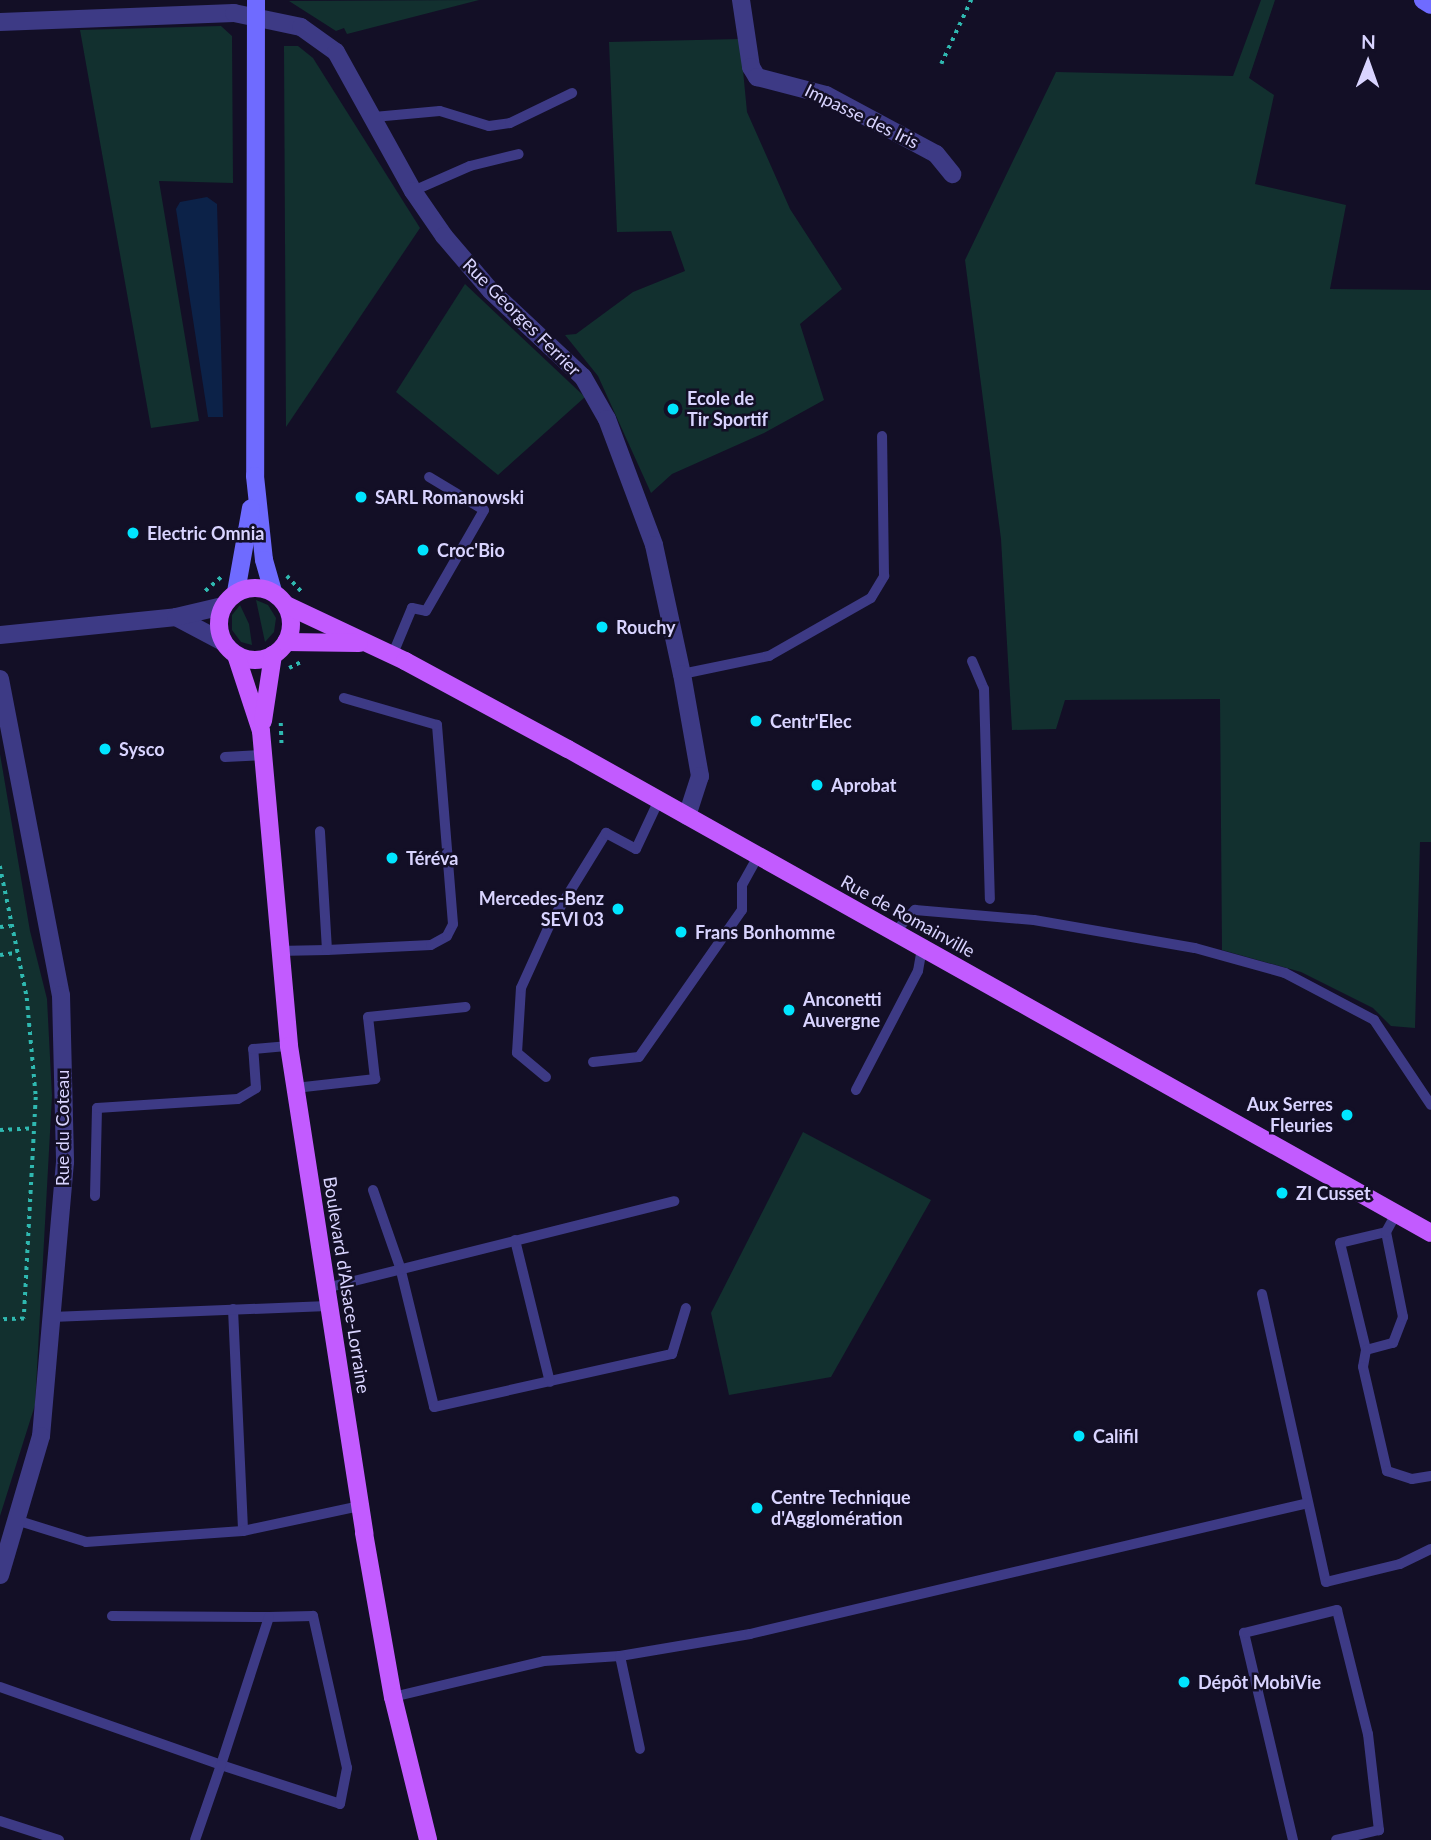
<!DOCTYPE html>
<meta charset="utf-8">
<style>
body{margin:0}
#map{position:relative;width:1431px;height:1840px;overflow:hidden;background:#130f26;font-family:Lato,sans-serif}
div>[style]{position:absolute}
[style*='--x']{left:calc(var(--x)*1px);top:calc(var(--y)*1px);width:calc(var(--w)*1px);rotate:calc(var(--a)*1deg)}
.green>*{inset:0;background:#12302f}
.water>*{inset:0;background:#0c2248}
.path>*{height:3.5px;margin-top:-1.75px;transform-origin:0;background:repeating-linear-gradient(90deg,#2fb8b0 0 3.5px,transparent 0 8.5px)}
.lane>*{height:10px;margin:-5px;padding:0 5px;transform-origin:5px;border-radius:5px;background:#3d3a85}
.street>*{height:18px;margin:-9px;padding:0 9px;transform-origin:9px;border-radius:9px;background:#3d3a85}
.secondary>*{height:18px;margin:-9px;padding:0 9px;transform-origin:9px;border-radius:9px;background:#6f6bff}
.primary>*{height:18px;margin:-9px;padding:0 9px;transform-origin:9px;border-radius:9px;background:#c25bff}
.primary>.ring{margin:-9px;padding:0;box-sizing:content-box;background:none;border:18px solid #c25bff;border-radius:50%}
.dots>*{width:19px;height:19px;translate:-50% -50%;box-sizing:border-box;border:4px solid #130f26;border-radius:50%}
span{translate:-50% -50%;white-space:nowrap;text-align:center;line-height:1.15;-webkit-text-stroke:5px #130f26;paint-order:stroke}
.street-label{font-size:18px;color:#d9d4ff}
.poi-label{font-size:18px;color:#d9d4ff;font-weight:700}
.left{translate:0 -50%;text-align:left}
.right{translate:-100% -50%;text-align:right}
.north{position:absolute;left:1333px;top:28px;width:70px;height:70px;-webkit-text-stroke:5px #130f26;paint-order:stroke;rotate:1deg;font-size:19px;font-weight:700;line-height:28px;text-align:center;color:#d9d4ff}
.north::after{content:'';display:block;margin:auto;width:24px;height:32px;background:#d9d4ff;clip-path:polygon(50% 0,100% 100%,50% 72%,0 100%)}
</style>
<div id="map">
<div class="green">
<i style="clip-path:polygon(479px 0,347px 34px,344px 28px,336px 31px,289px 1px)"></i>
<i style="clip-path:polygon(1261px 0,1275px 0,1249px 78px,1274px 95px,1255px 184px,1346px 205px,1330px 289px,1431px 290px,1431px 842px,1420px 842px,1415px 1028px,1391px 1026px,1373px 1008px,1301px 972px,1222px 950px,1220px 699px,1065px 700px,1056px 729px,1012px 730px,1001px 539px,965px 260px,1056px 72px,1233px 76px)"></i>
<i style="clip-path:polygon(221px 26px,232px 36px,233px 183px,159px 181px,199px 421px,151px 428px,80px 30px)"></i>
<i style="clip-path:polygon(740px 39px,747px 112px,790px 209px,842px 289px,800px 324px,824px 400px,764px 433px,672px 474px,651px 493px,598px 376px,565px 335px,576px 334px,633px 292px,685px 271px,671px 231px,617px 232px,609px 42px)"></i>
<i style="clip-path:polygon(284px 46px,298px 46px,313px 58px,420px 228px,286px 427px)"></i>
<i style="clip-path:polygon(465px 284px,585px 397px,498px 475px,396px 392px)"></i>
<i style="clip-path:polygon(256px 600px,268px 605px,276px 618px,274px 632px,265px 642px)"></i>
<i style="clip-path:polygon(240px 605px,249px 624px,252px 645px,241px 642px,232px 630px,232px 615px)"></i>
<i style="clip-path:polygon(0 754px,30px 931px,47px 999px,52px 1096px,35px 1405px,0 1516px)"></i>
<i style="clip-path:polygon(803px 1132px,931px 1200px,831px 1377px,729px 1395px,711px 1313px)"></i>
</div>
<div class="water">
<i style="clip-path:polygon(207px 197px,217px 204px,223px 417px,208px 417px,176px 209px,180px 202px)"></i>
</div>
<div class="path">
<i style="--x:941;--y:64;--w:71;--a:-64.9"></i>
<i style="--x:287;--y:576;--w:21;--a:47"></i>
<i style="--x:205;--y:591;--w:21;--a:-41"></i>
<i style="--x:289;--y:668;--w:16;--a:-27"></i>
<i style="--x:281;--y:723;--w:24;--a:88"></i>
<i style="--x:0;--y:866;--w:135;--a:78.4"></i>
<i style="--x:27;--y:998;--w:99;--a:84.8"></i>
<i style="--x:36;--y:1097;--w:222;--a:93.1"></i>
<i style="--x:24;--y:1319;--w:24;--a:178"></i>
<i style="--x:0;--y:927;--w:10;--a:-6"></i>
<i style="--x:0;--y:955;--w:15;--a:-8"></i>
<i style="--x:0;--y:1130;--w:34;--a:-3"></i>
</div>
<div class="lane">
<i style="--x:374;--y:117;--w:66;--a:-5.2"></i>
<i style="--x:440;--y:111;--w:51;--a:17"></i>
<i style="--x:489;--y:126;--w:21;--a:-8"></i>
<i style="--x:510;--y:123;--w:69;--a:-25.8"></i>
<i style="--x:413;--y:191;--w:62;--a:-23.7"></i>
<i style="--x:470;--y:166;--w:50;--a:-13.8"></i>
<i style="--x:392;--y:656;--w:52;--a:-67.4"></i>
<i style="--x:412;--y:608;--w:14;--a:12"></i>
<i style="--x:426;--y:611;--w:116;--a:-60.1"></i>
<i style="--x:484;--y:510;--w:64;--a:-149"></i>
<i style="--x:972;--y:661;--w:30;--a:67"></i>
<i style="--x:984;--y:689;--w:210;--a:88.4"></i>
<i style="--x:682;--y:674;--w:89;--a:-11.7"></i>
<i style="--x:769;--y:656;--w:117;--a:-29.6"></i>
<i style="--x:871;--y:598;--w:26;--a:-59"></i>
<i style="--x:884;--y:576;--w:140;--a:-90.8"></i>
<i style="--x:225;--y:757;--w:38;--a:-3"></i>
<i style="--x:895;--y:932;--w:30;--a:-48"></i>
<i style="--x:915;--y:910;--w:119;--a:4.8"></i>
<i style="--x:1034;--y:920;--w:163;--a:9.9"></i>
<i style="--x:1195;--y:948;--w:93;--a:15.5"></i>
<i style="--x:1285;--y:973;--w:101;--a:27.8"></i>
<i style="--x:1374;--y:1020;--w:102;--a:56.2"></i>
<i style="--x:327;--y:950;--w:104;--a:-2.8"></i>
<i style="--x:431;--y:945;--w:18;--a:-29"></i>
<i style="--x:447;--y:936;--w:13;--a:-63"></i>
<i style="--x:453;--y:924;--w:200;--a:-94.6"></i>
<i style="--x:437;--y:725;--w:97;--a:-163.8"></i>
<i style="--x:277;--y:951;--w:50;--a:-1.1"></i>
<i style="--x:327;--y:950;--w:119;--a:-93.4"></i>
<i style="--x:593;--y:1062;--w:46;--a:-6.2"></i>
<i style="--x:639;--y:1057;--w:179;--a:-55"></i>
<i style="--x:742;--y:910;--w:25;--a:-90"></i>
<i style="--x:742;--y:885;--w:33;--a:-61"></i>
<i style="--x:546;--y:1077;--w:38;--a:-140"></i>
<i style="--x:517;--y:1053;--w:65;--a:-86.5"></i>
<i style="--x:521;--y:988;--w:72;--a:-65.6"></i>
<i style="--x:551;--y:922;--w:105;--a:-58.3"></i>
<i style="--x:606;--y:833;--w:34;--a:28"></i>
<i style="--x:636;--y:849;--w:54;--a:-64.9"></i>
<i style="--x:295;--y:1088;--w:81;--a:-6.4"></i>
<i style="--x:375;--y:1079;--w:62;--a:-96.4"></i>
<i style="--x:368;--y:1017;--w:98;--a:-5.9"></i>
<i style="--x:856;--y:1090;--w:134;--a:-62.5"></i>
<i style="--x:918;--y:971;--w:23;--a:-80"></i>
<i style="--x:373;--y:1190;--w:82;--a:70.7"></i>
<i style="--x:400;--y:1267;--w:144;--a:76.3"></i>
<i style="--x:434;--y:1407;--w:244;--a:-12.6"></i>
<i style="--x:672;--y:1354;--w:48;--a:-73.1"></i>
<i style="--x:95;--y:1196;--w:88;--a:-88.7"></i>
<i style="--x:97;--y:1108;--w:141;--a:-3.7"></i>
<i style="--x:238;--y:1099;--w:21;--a:-31"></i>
<i style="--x:256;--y:1088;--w:39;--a:-94"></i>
<i style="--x:253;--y:1049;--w:36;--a:-5"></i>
<i style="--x:1386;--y:1232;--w:47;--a:166.6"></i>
<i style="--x:1340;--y:1243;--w:110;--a:76.3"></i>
<i style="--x:1366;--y:1350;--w:28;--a:-15"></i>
<i style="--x:1393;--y:1343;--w:28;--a:-69"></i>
<i style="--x:1403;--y:1317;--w:87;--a:-101.3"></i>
<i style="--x:1386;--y:1232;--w:21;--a:-61"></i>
<i style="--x:515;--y:1240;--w:146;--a:76.2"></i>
<i style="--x:326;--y:1288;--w:359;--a:-14"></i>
<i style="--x:1262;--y:1294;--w:295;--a:77.5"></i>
<i style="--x:1326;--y:1582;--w:76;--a:-13.7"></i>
<i style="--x:1400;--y:1564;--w:34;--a:-26"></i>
<i style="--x:233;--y:1309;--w:222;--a:87.4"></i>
<i style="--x:52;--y:1317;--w:276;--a:-2.3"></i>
<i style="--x:1366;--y:1350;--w:17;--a:100"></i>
<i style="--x:1363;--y:1367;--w:107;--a:77"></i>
<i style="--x:1387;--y:1471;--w:26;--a:18"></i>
<i style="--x:1412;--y:1479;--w:19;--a:-9"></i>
<i style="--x:16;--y:1520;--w:73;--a:17.4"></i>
<i style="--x:86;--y:1542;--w:157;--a:-4"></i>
<i style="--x:243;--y:1531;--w:120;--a:-12.1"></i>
<i style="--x:112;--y:1616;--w:157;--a:0.4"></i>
<i style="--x:620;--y:1656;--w:132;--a:-9.6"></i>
<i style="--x:750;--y:1634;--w:573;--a:-13.21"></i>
<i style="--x:0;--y:1687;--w:234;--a:19.4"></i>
<i style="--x:221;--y:1765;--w:125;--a:18.1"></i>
<i style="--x:340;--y:1804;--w:37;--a:-79"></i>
<i style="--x:347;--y:1768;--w:156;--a:-102.6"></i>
<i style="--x:313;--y:1616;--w:44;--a:178.7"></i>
<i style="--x:269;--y:1617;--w:156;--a:108"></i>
<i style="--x:221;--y:1765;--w:79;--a:109.1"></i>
<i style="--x:393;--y:1697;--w:155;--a:-13.4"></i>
<i style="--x:544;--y:1661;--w:76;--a:-3.8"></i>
<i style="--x:620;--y:1656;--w:95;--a:77.9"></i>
<i style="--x:0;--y:1821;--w:62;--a:17.9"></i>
<i style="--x:1293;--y:1840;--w:213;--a:-103.3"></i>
<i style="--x:1244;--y:1633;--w:96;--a:-13.9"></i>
<i style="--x:1337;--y:1610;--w:128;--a:76"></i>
<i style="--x:1368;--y:1734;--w:97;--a:83.5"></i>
<i style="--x:1379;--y:1830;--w:44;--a:166.9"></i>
</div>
<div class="street">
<i style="--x:741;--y:0;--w:68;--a:81.5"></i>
<i style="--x:751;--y:67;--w:12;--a:59"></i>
<i style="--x:757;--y:77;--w:71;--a:14.6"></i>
<i style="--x:826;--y:95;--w:125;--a:28.2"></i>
<i style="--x:936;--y:154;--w:26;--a:51"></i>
<i style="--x:0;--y:22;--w:234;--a:-2.2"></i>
<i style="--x:234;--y:13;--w:68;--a:11.8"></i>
<i style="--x:301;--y:27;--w:43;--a:35.5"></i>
<i style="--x:336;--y:52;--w:159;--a:61"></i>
<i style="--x:413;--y:191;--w:55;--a:55.4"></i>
<i style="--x:444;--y:236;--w:72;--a:49.5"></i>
<i style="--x:491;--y:291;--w:126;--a:43.1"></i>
<i style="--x:583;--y:377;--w:48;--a:60.3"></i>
<i style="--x:607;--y:419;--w:134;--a:69.5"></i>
<i style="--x:654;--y:545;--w:132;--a:77.8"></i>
<i style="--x:682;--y:674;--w:104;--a:80"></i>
<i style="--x:700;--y:776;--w:42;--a:108"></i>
<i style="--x:176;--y:617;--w:53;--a:28"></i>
<i style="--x:0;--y:635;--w:177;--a:-5.8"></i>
<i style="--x:176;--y:617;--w:48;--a:-13.2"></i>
<i style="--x:0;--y:679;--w:322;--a:79.1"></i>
<i style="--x:61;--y:995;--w:167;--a:88.6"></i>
<i style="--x:65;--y:1162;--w:275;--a:95"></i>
<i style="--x:41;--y:1436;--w:145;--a:106.4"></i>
</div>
<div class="secondary">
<i style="--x:256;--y:0;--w:476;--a:90.1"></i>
<i style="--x:255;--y:476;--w:84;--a:83.9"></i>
<i style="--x:264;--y:560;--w:33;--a:74"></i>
<i style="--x:1423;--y:0;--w:9;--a:32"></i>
<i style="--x:236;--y:592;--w:85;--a:-79.9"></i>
</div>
<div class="primary">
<i class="ring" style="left:219px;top:588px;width:54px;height:54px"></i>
<i style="--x:286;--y:605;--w:132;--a:25.2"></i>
<i style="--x:405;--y:661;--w:185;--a:28.4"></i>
<i style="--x:568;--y:749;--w:989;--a:29.29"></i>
<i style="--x:286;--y:642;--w:73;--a:0.8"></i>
<i style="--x:236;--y:655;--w:80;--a:71.8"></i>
<i style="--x:261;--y:731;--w:316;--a:84.9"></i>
<i style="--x:289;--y:1046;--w:493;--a:81.2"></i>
<i style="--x:364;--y:1533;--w:167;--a:80"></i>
<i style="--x:393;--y:1697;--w:147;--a:76.2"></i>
<i style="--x:263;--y:721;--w:67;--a:-81.4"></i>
</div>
<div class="dots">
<i style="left:673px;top:409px;background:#00e5ff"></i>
<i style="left:361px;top:497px;background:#00e5ff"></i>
<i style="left:133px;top:533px;background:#00e5ff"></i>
<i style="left:423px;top:550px;background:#00e5ff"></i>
<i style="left:602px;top:627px;background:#00e5ff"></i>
<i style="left:756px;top:721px;background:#00e5ff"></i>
<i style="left:105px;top:749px;background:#00e5ff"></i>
<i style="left:817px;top:785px;background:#00e5ff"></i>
<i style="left:392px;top:858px;background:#00e5ff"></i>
<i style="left:618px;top:909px;background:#00e5ff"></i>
<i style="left:681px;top:932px;background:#00e5ff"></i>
<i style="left:789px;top:1010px;background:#00e5ff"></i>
<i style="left:1347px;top:1115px;background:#00e5ff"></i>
<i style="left:1282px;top:1193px;background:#00e5ff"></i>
<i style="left:1079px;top:1436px;background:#00e5ff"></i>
<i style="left:757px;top:1508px;background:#00e5ff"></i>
<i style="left:1184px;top:1682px;background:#00e5ff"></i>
</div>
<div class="street-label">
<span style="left:862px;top:116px;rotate:26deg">Impasse des Iris</span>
<span style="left:522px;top:317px;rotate:45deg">Rue Georges Ferrier</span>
<span style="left:908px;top:916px;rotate:29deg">Rue de Romainville</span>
<span style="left:62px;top:1128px;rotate:-90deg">Rue du Coteau</span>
<span style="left:347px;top:1285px;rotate:81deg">Boulevard d'Alsace-Lorraine</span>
</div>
<div class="poi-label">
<span class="left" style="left:687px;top:409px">Ecole de<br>Tir Sportif</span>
<span class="left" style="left:375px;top:497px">SARL Romanowski</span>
<span class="left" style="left:147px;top:533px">Electric Omnia</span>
<span class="left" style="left:437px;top:550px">Croc'Bio</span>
<span class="left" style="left:616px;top:627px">Rouchy</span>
<span class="left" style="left:770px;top:721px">Centr'Elec</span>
<span class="left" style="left:119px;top:749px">Sysco</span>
<span class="left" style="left:831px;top:785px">Aprobat</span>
<span class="left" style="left:406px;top:858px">Téréva</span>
<span class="right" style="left:604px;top:909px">Mercedes-Benz<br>SEVI 03</span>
<span class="left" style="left:695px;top:932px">Frans Bonhomme</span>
<span class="left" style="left:803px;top:1010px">Anconetti<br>Auvergne</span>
<span class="right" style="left:1333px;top:1115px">Aux Serres<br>Fleuries</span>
<span class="left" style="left:1296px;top:1193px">ZI Cusset</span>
<span class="left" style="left:1093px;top:1436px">Califil</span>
<span class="left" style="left:771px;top:1508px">Centre Technique<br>d'Agglomération</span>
<span class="left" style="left:1198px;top:1682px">Dépôt MobiVie</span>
</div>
<div class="north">N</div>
</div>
